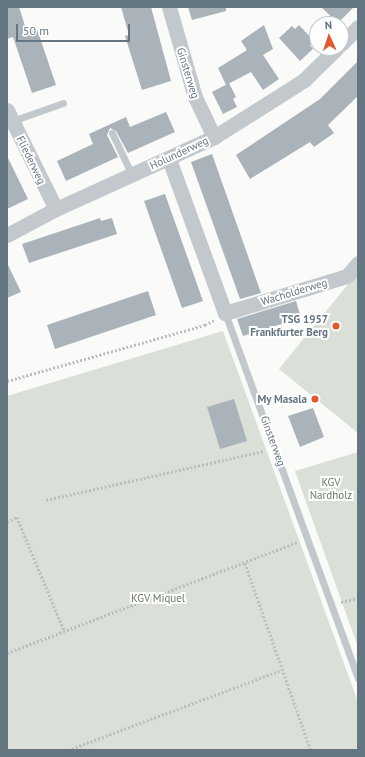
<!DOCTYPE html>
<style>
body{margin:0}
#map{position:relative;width:365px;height:757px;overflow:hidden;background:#fafaf8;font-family:"PT Sans",sans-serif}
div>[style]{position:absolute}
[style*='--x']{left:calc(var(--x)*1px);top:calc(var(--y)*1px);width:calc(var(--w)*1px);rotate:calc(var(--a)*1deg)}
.green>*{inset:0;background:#dadfd7}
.building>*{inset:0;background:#aab3b9}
.path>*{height:2.5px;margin-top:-1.25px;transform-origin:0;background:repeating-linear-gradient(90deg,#bbbfc2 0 2px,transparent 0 4px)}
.service>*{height:7px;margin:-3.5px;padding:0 3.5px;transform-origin:3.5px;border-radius:3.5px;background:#c3c8cc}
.minor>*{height:15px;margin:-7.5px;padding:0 7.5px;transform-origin:7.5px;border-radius:7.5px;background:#c3c8cc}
.dots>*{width:11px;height:11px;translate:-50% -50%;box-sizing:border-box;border:2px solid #fff;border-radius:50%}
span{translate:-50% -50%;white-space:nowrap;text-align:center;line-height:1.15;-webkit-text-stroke:4px #fff;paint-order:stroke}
.street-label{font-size:11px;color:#657683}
.poi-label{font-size:11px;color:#657683;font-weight:700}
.right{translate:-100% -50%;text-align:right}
.park-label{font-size:11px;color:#687a64}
.frame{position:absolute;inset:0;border:8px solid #657683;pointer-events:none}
.north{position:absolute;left:309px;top:16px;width:40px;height:40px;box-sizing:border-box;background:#fff;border:1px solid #c1c8cd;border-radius:50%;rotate:357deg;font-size:11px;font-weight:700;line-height:16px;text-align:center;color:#657683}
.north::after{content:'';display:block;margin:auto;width:14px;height:18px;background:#e4572e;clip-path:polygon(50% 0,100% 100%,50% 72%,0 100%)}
.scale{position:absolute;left:16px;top:24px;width:114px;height:18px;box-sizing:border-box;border:2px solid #657683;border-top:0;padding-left:5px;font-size:12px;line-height:14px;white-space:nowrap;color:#657683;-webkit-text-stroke:3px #fff;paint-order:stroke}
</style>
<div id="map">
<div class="green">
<div style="clip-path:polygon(358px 272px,358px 433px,279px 369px)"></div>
<div style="clip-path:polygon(223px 331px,358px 702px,358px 750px,7px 750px,7px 396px)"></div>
<div style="clip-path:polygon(358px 452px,358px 647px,295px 471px)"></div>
</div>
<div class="building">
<div style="clip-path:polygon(7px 7px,19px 7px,27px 32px,37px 29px,56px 85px,32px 93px,13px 37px,7px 39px)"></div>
<div style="clip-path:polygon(121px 7px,151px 7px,171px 81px,142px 90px,125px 36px,129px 35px)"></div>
<div style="clip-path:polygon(188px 7px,226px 7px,226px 11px,192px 20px)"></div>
<div style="clip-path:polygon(321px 7px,354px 7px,338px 23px)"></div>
<div style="clip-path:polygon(264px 25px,273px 49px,263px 55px,279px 79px,263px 90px,251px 72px,226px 85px,218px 68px,247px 50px,241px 41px)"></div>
<div style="clip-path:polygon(299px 25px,314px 41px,310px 45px,313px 49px,300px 61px,279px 38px,292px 26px,295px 29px)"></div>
<div style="clip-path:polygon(358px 61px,358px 96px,328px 125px,334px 133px,314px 147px,310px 142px,250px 179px,236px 155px,320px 99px)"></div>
<div style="clip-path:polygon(229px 83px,236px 97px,233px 99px,237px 107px,223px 114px,212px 92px)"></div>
<div style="clip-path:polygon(166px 112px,175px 132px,128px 153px,116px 131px,110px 128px,107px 135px,118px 157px,66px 181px,57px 161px,93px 144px,89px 134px,126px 117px,130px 127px)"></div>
<div style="clip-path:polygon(212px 154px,261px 293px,240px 299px,191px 162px)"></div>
<div style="clip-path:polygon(7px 156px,28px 199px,7px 209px)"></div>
<div style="clip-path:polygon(165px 194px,203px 301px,182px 308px,144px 201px)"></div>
<div style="clip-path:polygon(100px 218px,101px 221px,112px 218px,117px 234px,29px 263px,22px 244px)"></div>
<div style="clip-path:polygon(7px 263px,21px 292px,7px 298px)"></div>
<div style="clip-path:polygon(148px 291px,156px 315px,55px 349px,47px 325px)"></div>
<div style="clip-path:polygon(296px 301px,301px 318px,243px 336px,237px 319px)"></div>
<div style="clip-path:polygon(234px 399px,247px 441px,220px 449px,207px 407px)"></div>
<div style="clip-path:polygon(313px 408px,324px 437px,300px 447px,288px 416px)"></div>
</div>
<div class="path">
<div style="--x:7;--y:381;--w:206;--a:-15.8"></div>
<div style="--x:205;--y:325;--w:10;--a:-29"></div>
<div style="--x:46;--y:500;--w:223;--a:-12.7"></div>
<div style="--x:7;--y:522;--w:11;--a:-27"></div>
<div style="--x:17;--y:517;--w:122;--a:67.4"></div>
<div style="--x:245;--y:563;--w:198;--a:70.6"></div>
<div style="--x:341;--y:602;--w:17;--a:-13"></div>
<div style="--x:7;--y:653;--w:311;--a:-20.9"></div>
<div style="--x:68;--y:750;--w:228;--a:-20.5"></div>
</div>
<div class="service">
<div style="--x:12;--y:121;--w:54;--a:-19.4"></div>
<div style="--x:112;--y:133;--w:47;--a:64.5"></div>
<div style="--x:225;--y:313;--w:389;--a:70"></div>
</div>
<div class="minor">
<div style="--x:169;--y:7;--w:94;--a:73.9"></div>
<div style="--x:195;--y:97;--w:44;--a:64.6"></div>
<div style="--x:341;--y:44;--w:24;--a:-45"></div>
<div style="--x:7;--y:110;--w:110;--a:63.7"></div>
<div style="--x:169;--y:159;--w:164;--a:70"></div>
<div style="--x:225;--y:313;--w:127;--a:-16.9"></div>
<div style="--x:347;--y:276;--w:17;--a:-50"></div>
<div style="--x:7;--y:235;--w:55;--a:-28"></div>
<div style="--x:56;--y:209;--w:174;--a:-24.5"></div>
<div style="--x:214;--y:137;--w:107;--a:-32.3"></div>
<div style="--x:304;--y:80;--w:46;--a:-44.1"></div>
</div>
<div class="dots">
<div style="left:336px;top:326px;background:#e4572e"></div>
<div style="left:315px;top:399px;background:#e4572e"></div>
</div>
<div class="street-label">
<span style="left:188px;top:73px;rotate:73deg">Ginsterweg</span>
<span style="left:179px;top:153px;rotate:-25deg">Holunderweg</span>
<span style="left:31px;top:160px;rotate:64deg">Fliederweg</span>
<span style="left:294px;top:292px;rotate:-17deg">Wacholderweg</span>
<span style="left:273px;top:441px;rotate:70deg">Ginsterweg</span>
</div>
<div class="poi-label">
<span class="right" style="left:328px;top:326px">TSG 1957<br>Frankfurter Berg</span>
<span class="right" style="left:307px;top:399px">My Masala</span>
</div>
<div class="park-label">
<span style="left:331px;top:489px">KGV<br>Nardholz</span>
<span style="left:158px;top:598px">KGV Miquel</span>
</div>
<div class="frame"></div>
<div class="north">N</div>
<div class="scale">50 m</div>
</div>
